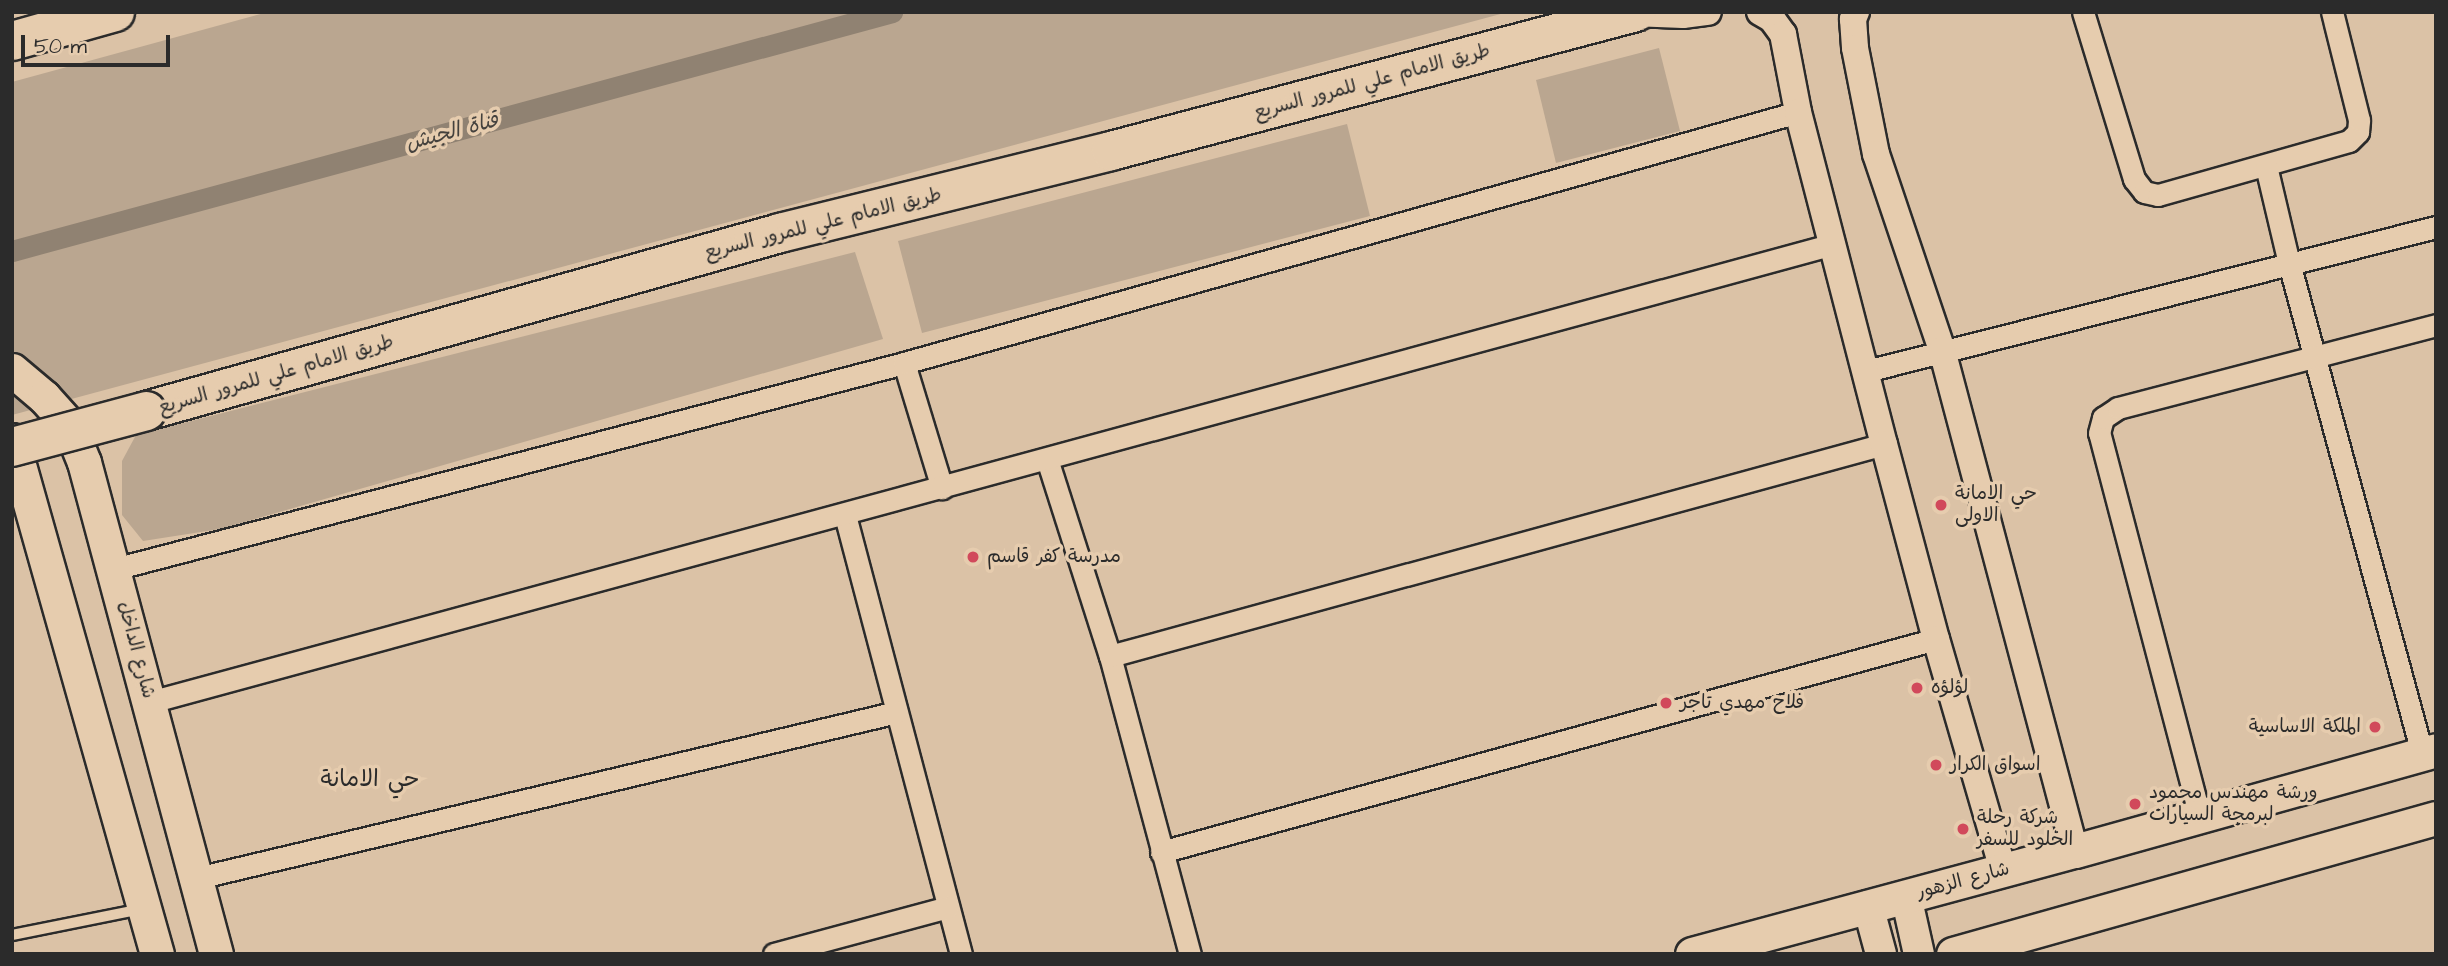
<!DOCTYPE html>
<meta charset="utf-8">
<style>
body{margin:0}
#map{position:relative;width:2448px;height:966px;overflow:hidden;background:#dbc2a6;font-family:"Architects Daughter","Playpen Sans Arabic",sans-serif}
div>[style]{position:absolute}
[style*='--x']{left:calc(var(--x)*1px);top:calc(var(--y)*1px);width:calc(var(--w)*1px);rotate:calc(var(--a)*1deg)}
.green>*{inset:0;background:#baa690}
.canal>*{height:21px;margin:-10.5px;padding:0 10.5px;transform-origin:10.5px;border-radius:10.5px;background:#908272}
.roads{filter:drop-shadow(2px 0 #2b2b2b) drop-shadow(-2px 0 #2b2b2b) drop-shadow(0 2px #2b2b2b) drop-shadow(0 -2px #2b2b2b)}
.service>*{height:10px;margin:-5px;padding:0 5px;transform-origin:5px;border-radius:5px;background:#e6ccae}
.minor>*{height:21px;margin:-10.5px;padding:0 10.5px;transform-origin:10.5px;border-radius:10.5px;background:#e6ccae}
.tertiary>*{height:26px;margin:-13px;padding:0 13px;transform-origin:13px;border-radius:13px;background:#e6ccae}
.secondary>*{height:30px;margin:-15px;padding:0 15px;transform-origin:15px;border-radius:15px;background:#e6ccae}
.primary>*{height:33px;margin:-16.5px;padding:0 16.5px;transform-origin:16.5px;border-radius:16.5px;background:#e6ccae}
.motorway>*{height:38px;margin:-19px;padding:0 19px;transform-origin:19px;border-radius:19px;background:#e6ccae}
.bridges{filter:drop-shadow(2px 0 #2b2b2b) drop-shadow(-2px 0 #2b2b2b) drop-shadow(0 2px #2b2b2b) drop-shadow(0 -2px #2b2b2b)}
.motorway-bridge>*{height:38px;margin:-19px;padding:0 19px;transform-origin:19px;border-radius:19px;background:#e6ccae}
.dots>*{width:19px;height:19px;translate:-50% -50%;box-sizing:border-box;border:4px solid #e6ccae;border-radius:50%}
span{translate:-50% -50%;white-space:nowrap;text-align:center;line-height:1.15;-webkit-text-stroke:7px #e6ccae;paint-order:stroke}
.street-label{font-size:19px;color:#2b2b2b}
.poi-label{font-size:19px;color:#2b2b2b}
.left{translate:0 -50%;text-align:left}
.right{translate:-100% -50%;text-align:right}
.water-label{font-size:21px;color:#44413d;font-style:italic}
.quarter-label{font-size:23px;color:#2b2b2b}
.frame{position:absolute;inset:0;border:14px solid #2b2b2b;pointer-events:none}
.scale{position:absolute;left:21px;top:35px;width:149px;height:32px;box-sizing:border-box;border:4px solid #2b2b2b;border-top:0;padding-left:9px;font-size:21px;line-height:24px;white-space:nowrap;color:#2b2b2b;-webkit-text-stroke:5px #e6ccae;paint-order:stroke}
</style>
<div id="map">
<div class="green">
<div style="clip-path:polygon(268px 12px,1508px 12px,12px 415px,12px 82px)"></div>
<div style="clip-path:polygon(1659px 48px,1680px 131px,1556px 163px,1536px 80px)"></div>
<div style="clip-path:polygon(1347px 124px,1370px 216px,922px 333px,898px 241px)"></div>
<div style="clip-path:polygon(855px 252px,883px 339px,220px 529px,143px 541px,122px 515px,122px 461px,136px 435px)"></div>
</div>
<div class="canal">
<div style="--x:12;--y:251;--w:912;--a:-15.19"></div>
</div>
<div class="roads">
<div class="service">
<div style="--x:12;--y:935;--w:133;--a:-11.3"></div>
</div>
<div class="minor">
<div style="--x:2083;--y:12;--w:175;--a:73"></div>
<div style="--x:2134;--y:179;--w:16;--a:52"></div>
<div style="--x:2144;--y:192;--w:14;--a:12"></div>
<div style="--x:2158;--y:195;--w:198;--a:-15.8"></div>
<div style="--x:2349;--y:141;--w:13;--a:-45"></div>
<div style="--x:2358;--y:132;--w:12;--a:-85"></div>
<div style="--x:2359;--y:120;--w:111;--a:-104"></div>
<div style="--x:2266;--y:166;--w:100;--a:76.7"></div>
<div style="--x:2289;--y:263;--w:508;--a:74.81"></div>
<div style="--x:904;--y:363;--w:131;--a:73.1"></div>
<div style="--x:1866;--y:371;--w:588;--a:-14.18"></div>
<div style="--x:1047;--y:459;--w:207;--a:72.3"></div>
<div style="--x:1110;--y:656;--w:309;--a:75"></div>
<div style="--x:845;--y:515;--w:454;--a:75.2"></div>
<div style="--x:114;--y:569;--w:816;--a:-14.61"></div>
<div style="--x:904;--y:363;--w:929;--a:-15.68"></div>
<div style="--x:1110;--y:656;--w:803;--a:-15.32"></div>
<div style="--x:150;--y:702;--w:1744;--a:-15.22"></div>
<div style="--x:2200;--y:817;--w:397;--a:-104.7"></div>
<div style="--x:2099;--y:433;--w:16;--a:-75"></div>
<div style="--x:2103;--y:418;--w:18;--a:-34"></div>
<div style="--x:2118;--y:408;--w:329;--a:-14.6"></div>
<div style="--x:1161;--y:852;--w:804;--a:-15.37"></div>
<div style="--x:197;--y:878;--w:719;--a:-13.34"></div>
<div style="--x:774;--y:954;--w:180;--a:-15.1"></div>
</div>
<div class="tertiary">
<div style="--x:1760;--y:12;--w:14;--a:30"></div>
<div style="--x:1772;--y:19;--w:19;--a:54"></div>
<div style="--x:1783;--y:34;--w:79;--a:79.1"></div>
<div style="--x:1798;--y:112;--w:343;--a:75.5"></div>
<div style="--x:1884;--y:444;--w:202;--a:75.1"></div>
<div style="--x:1936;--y:639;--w:241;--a:73.8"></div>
<div style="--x:1856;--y:12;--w:8;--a:113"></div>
<div style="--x:1853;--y:19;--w:29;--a:86"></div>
<div style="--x:1855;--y:48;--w:108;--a:78.8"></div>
<div style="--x:1876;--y:154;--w:207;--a:71.4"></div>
<div style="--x:1942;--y:350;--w:518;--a:75.13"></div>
<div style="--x:1632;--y:13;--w:51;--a:2.2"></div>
<div style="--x:1683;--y:15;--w:25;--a:-7"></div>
</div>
<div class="secondary">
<div style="--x:1906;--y:896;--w:59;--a:77.4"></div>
<div style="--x:1868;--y:906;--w:50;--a:74.8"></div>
</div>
<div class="primary">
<div style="--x:12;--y:370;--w:42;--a:40.2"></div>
<div style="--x:44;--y:397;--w:38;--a:48"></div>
<div style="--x:69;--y:425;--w:40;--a:68"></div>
<div style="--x:84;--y:462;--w:509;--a:74.98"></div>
<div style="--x:12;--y:440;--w:534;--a:74.25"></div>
<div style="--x:1692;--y:954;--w:397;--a:-15.1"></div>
<div style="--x:2075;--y:851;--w:375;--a:-15.6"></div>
<div style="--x:1953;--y:954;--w:502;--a:-15.73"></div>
</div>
<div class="motorway">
<div style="--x:12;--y:41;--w:107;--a:-15.7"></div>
<div style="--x:146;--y:411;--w:659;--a:-15.68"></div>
<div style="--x:780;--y:233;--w:341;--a:-13.9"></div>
<div style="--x:1111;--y:151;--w:543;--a:-14.83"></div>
</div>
</div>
<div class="bridges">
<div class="motorway-bridge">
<div style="--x:12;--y:447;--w:139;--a:-15"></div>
</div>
</div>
<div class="dots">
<div style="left:1941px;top:505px;background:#d1495b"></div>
<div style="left:973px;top:557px;background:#d1495b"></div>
<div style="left:1917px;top:688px;background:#d1495b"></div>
<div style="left:1666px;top:703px;background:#d1495b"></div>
<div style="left:2375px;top:727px;background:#d1495b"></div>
<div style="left:1936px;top:765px;background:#d1495b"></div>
<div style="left:2135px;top:804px;background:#d1495b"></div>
<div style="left:1963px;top:829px;background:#d1495b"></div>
</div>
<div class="street-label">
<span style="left:1372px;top:82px;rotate:-15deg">طريق الامام علي للمرور السريع</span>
<span style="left:823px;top:224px;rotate:-14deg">طريق الامام علي للمرور السريع</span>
<span style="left:276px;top:375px;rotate:-16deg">طريق الامام علي للمرور السريع</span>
<span style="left:136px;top:650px;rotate:75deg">شارع الداخل</span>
<span style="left:1963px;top:881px;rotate:-15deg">شارع الزهور</span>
</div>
<div class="poi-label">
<span class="left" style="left:1955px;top:505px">حي الامانة<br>الاولى</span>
<span class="left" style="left:987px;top:557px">مدرسة كفر قاسم</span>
<span class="left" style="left:1931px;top:688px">لؤلؤه</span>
<span class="left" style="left:1680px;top:703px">فلاح مهدي تاجر</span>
<span class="right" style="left:2361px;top:727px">الملكة الاساسية</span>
<span class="left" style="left:1950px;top:765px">اسواق الكرار</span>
<span class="left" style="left:2149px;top:804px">ورشة مهندس محمود<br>لبرمجة السيارات</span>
<span class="left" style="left:1977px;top:829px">شركة رحلة<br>الخلود للسفر</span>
</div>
<div class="water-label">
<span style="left:452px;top:132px;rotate:-15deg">قناة الجيش</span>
</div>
<div class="quarter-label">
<span style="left:370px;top:779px">حي الامانة</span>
</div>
<div class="frame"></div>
<div class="scale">50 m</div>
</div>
